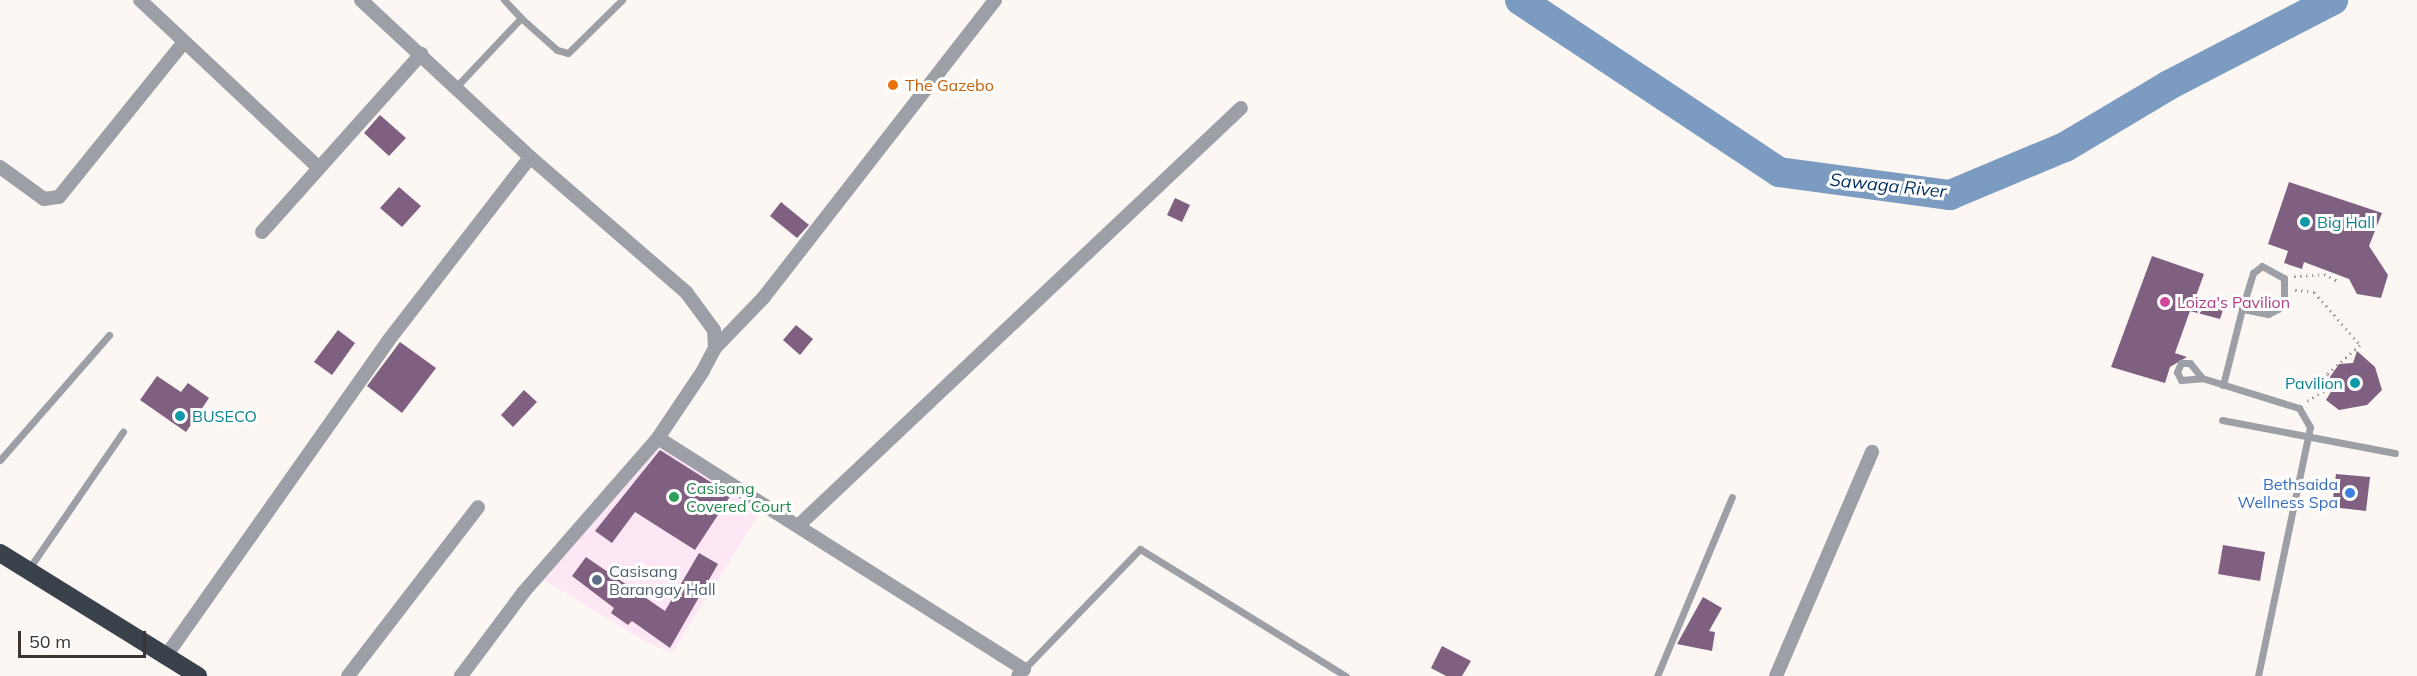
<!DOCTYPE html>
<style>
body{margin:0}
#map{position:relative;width:2417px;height:676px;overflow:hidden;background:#fdf7f3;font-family:Mulish,sans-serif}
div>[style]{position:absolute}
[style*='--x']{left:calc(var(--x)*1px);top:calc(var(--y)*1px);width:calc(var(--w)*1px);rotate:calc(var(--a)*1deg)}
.commercial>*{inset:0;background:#fde7f5}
.river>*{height:30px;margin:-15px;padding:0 15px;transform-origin:15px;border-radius:15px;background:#7c9bc0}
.building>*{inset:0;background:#806081}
.path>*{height:3px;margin-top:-1.5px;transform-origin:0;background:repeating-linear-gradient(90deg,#a29c99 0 1.5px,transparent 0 6px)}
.lane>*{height:7px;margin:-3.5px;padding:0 3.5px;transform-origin:3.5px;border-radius:3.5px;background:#9ca0a6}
.street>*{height:14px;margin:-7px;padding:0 7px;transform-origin:7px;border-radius:7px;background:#9ca0a6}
.highway>*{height:18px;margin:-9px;padding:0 9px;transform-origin:9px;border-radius:9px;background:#39414b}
.dots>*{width:16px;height:16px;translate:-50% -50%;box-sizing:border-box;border:3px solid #fff;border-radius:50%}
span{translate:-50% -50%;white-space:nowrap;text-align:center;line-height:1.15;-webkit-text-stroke:6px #fff;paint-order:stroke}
.food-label{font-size:16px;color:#c56008}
.left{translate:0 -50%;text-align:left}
.culture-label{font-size:16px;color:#0d838f}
.right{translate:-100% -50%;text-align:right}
.hotel-label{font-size:16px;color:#b23c85}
.shop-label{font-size:16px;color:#366cbe}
.leisure-label{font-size:16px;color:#27864d}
.service-label{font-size:16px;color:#4e5e75}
.water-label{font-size:18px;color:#002e5c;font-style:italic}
.scale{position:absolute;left:18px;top:631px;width:128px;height:27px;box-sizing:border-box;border:3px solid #3b3532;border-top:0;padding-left:8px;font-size:18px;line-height:21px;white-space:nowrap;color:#3b3532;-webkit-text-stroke:4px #fff;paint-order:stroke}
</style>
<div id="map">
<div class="commercial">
<div style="clip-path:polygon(658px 439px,762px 509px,672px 653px,646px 642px,544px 580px)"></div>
</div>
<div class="river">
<div style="--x:1520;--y:0;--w:311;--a:33.6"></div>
<div style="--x:1779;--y:172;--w:173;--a:7.7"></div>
<div style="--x:1950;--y:195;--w:125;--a:-22.7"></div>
<div style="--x:2065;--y:147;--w:121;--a:-30.8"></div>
<div style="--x:2169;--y:85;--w:185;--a:-27.4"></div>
</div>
<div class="building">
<div style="clip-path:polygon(380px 115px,406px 138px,389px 156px,364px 133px)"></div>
<div style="clip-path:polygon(2289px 182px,2382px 213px,2369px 246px,2388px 275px,2381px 298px,2357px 294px,2349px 279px,2304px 262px,2302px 269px,2284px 263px,2288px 251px,2268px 244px)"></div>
<div style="clip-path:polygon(399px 187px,421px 206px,402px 227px,380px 208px)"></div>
<div style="clip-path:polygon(1175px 198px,1190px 205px,1182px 222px,1167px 215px)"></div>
<div style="clip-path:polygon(781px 202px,809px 225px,797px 238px,770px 216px)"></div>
<div style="clip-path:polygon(2152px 256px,2204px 274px,2196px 296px,2225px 304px,2220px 319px,2190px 311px,2175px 353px,2187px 357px,2170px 367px,2165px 383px,2111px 367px)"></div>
<div style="clip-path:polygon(796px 325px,813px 339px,800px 355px,783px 340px)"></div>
<div style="clip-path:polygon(338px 330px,355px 343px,332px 375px,314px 362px)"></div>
<div style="clip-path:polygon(400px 342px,436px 368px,402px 413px,367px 386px)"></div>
<div style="clip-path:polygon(2357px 351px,2375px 367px,2382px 390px,2367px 405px,2339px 410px,2326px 400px,2332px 390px,2330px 377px,2339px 364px,2353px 363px)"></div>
<div style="clip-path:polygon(157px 376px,181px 392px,188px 383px,209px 398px,186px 432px,140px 400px)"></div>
<div style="clip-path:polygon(524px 390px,537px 402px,513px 427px,501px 415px)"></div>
<div style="clip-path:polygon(660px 450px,731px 495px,695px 550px,635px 512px,612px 543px,595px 531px)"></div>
<div style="clip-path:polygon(2336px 474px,2370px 477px,2366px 511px,2332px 507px)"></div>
<div style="clip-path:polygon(2223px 545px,2265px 552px,2260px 581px,2218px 574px)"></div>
<div style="clip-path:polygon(699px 553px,718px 564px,670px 648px,632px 621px,628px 625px,611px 613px,614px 608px,572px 576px,586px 557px,665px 611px)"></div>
<div style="clip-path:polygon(1703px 597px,1722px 608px,1709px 631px,1715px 632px,1712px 651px,1677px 644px)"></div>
<div style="clip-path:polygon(1442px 646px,1471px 661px,1462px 676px,1446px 676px,1431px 668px)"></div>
</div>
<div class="path">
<div style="--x:2294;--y:276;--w:30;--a:-4"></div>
<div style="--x:2324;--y:274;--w:16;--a:27"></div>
<div style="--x:2295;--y:290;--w:19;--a:6"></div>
<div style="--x:2314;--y:292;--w:70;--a:49"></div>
<div style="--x:2360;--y:345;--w:44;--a:138.7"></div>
<div style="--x:2327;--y:374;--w:17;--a:100"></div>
<div style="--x:2324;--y:391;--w:20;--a:150"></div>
</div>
<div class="lane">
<div style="--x:521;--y:18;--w:48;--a:41.6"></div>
<div style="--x:557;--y:50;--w:11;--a:15"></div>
<div style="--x:568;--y:53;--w:76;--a:-44.5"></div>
<div style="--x:456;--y:87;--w:95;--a:-46.7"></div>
<div style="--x:521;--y:18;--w:25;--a:-133"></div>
<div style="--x:2202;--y:378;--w:19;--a:-129"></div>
<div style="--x:2190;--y:363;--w:9;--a:180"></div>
<div style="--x:2181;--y:363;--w:10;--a:114"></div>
<div style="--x:2177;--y:372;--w:9;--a:63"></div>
<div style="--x:2181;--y:380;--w:21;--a:-5"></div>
<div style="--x:2202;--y:378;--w:102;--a:17.2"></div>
<div style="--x:2299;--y:408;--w:22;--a:60"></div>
<div style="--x:2310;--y:427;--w:254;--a:101.8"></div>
<div style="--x:2223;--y:385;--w:78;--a:-76"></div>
<div style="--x:2242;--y:309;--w:38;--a:-73"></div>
<div style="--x:2253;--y:273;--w:11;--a:-38"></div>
<div style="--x:2262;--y:266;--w:25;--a:29"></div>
<div style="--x:2284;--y:278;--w:25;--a:90"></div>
<div style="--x:2284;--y:303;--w:8;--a:135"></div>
<div style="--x:2278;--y:309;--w:11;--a:153"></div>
<div style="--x:2268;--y:314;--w:26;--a:-169"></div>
<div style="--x:2222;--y:420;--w:176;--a:10.8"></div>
<div style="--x:0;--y:460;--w:166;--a:-48.9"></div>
<div style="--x:28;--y:570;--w:168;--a:-55.5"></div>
<div style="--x:1024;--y:669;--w:167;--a:-46"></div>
<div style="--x:1140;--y:549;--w:242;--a:31.7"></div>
<div style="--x:1657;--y:676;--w:194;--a:-67.3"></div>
</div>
<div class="street">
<div style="--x:140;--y:0;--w:245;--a:43.2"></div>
<div style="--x:361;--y:0;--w:231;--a:42.9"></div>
<div style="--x:530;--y:157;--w:206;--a:40.9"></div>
<div style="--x:686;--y:292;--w:47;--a:53.6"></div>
<div style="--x:714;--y:330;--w:18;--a:87"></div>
<div style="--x:715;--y:348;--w:26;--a:118"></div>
<div style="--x:703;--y:371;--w:81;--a:123.9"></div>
<div style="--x:658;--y:438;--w:206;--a:131.1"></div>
<div style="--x:523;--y:593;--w:104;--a:126.8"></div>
<div style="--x:0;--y:167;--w:54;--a:36"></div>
<div style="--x:44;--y:199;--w:15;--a:-8"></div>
<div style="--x:59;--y:197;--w:199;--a:-51.1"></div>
<div style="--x:262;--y:232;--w:239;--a:-48.2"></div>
<div style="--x:715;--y:348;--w:71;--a:-46.1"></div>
<div style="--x:764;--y:297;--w:376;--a:-52.1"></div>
<div style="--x:658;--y:438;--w:433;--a:32.3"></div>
<div style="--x:1024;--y:669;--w:9;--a:131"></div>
<div style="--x:798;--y:526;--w:609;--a:-43.34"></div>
<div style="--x:166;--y:656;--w:385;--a:-54.8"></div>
<div style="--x:388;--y:341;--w:232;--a:-52.3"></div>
<div style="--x:348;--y:676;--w:213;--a:-52.4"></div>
<div style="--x:1776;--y:676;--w:244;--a:-66.8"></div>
</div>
<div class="highway">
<div style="--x:0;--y:553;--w:233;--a:31.8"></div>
</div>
<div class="dots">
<div style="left:893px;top:85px;background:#e8710a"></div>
<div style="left:2305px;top:222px;background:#0f9aa8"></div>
<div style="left:2165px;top:302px;background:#d1479c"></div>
<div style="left:2355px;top:383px;background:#0f9aa8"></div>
<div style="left:180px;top:416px;background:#0f9aa8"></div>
<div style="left:2350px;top:493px;background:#3f7fe0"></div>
<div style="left:674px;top:497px;background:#2e9e5b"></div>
<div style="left:597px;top:580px;background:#5c6f8a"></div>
</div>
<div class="food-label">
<span class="left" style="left:905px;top:85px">The Gazebo</span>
</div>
<div class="culture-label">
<span class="left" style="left:2317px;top:222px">Big Hall</span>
<span class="right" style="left:2343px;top:383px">Pavilion</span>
<span class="left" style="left:192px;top:416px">BUSECO</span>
</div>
<div class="hotel-label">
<span class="left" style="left:2177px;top:302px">Loiza's Pavilion</span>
</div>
<div class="shop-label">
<span class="right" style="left:2338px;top:493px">Bethsaida<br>Wellness Spa</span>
</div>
<div class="leisure-label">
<span class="left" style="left:686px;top:497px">Casisang<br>Covered Court</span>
</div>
<div class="service-label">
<span class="left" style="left:609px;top:580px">Casisang<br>Barangay Hall</span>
</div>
<div class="water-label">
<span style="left:1888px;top:186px;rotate:6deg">Sawaga River</span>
</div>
<div class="scale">50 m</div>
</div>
